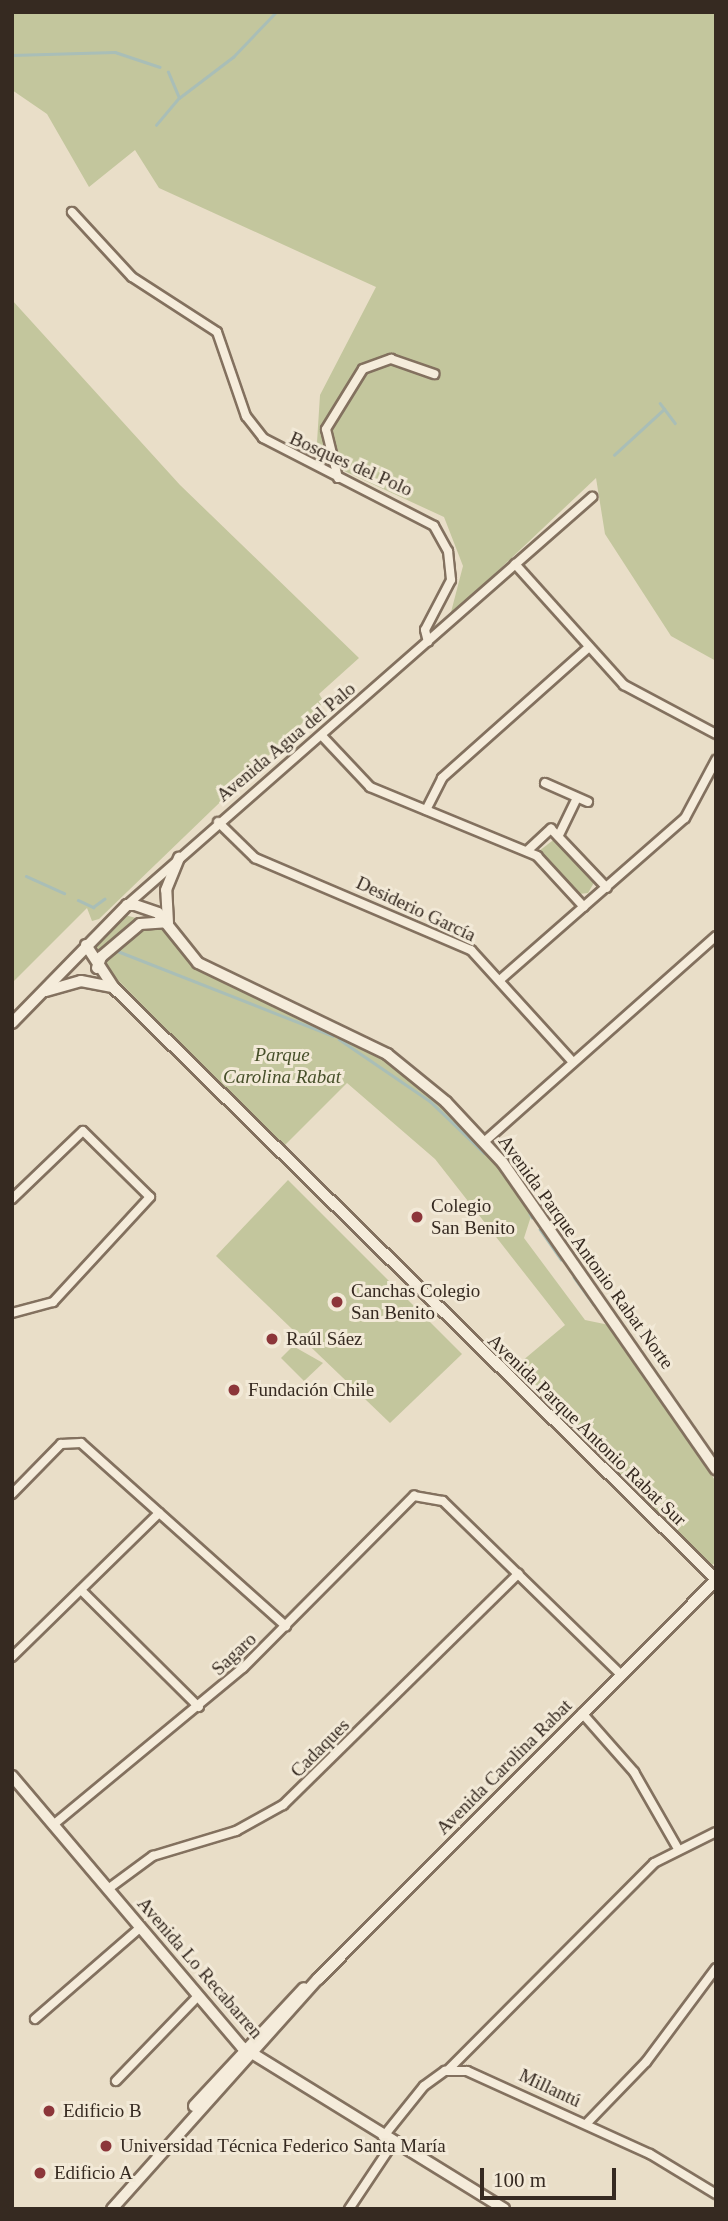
<!DOCTYPE html>
<meta charset="utf-8">
<style>
body{margin:0}
#map{position:relative;width:728px;height:2221px;overflow:hidden;background:#e9dec8;font-family:Georgia,serif}
div>[style]{position:absolute}
[style*='--x']{left:calc(var(--x)*1px);top:calc(var(--y)*1px);width:calc(var(--w)*1px);rotate:calc(var(--a)*1deg)}
.green>*{inset:0;background:#c3c69d}
.stream>*{height:2.5px;margin:-1.25px;padding:0 1.25px;transform-origin:1.25px;border-radius:1.25px;background:#a9beb7}
.roads{filter:drop-shadow(2px 0 #83715f) drop-shadow(-2px 0 #83715f) drop-shadow(0 2px #83715f) drop-shadow(0 -2px #83715f)}
.minor>*{height:8px;margin:-4px;padding:0 4px;transform-origin:4px;border-radius:4px;background:#f5ecdb}
.tertiary>*{height:10px;margin:-5px;padding:0 5px;transform-origin:5px;border-radius:5px;background:#f5ecdb}
.dots>*{width:19px;height:19px;translate:-50% -50%;box-sizing:border-box;border:4px solid #f2e9d7;border-radius:50%}
span{translate:-50% -50%;white-space:nowrap;text-align:center;line-height:1.15;-webkit-text-stroke:6px #f2e9d7;paint-order:stroke}
.street-label{font-size:19px;color:#362a21}
.park-label{font-size:19px;color:#47502a;font-style:italic}
.poi-label{font-size:19px;color:#362a21}
.left{translate:0 -50%;text-align:left}
.frame{position:absolute;inset:0;border:14px solid #362a21;pointer-events:none}
.scale{position:absolute;left:480px;top:2168px;width:136px;height:32px;box-sizing:border-box;border:4px solid #362a21;border-top:0;padding-left:9px;font-size:21px;line-height:24px;white-space:nowrap;color:#362a21;-webkit-text-stroke:5px #f2e9d7;paint-order:stroke}
</style>
<div id="map">
<div class="green">
<div style="clip-path:polygon(12px 12px,716px 12px,716px 661px,671px 636px,605px 534px,596px 478px,450px 616px,463px 566px,444px 517px,316px 458px,320px 395px,376px 287px,159px 188px,135px 150px,89px 187px,47px 114px,12px 90px)"></div>
<div style="clip-path:polygon(12px 300px,180px 485px,359px 658px,319px 694px,324px 702px,99px 919px,92px 921px,87px 908px,12px 983px)"></div>
<div style="clip-path:polygon(556px 838px,595px 881px,588px 893px,579px 894px,539px 851px)"></div>
<div style="clip-path:polygon(125px 915px,161px 925px,191px 964px,359px 1042px,441px 1104px,492px 1158px,533px 1210px,524px 1238px,585px 1320px,614px 1326px,716px 1482px,716px 1562px,712px 1565px,509px 1372px,565px 1325px,435px 1159px,347px 1083px,283px 1147px,99px 961px,94px 948px)"></div>
<div style="clip-path:polygon(288px 1180px,462px 1354px,390px 1423px,216px 1256px)"></div>
<div style="clip-path:polygon(293px 1346px,323px 1363px,304px 1381px,281px 1358px)"></div>
</div>
<div class="stream">
<div style="--x:12;--y:55;--w:103;--a:-1.7"></div>
<div style="--x:115;--y:52;--w:47;--a:18.4"></div>
<div style="--x:179;--y:98;--w:68;--a:-37.2"></div>
<div style="--x:233;--y:57;--w:62;--a:-46.3"></div>
<div style="--x:156;--y:125;--w:35;--a:-50"></div>
<div style="--x:179;--y:98;--w:28;--a:-113"></div>
<div style="--x:660;--y:403;--w:25;--a:53"></div>
<div style="--x:614;--y:455;--w:68;--a:-42.6"></div>
<div style="--x:26;--y:876;--w:42;--a:24.1"></div>
<div style="--x:78;--y:900;--w:17;--a:25"></div>
<div style="--x:93;--y:907;--w:14;--a:-36"></div>
<div style="--x:115;--y:950;--w:234;--a:21.5"></div>
<div style="--x:339;--y:1039;--w:110;--a:34.3"></div>
<div style="--x:430;--y:1101;--w:75;--a:43.9"></div>
<div style="--x:530;--y:1214;--w:4;--a:56"></div>
<div style="--x:540;--y:1229;--w:37;--a:55"></div>
<div style="--x:574;--y:1277;--w:34;--a:54"></div>
</div>
<div class="roads">
<div class="minor">
<div style="--x:72;--y:212;--w:88;--a:47.3"></div>
<div style="--x:132;--y:277;--w:101;--a:32.9"></div>
<div style="--x:217;--y:332;--w:89;--a:71"></div>
<div style="--x:246;--y:416;--w:28;--a:52"></div>
<div style="--x:263;--y:438;--w:192;--a:27.2"></div>
<div style="--x:434;--y:526;--w:29;--a:61"></div>
<div style="--x:448;--y:551;--w:29;--a:84"></div>
<div style="--x:451;--y:580;--w:56;--a:117.5"></div>
<div style="--x:425;--y:630;--w:12;--a:76"></div>
<div style="--x:338;--y:478;--w:50;--a:-103.8"></div>
<div style="--x:326;--y:429;--w:70;--a:-58.3"></div>
<div style="--x:363;--y:369;--w:30;--a:-20"></div>
<div style="--x:391;--y:359;--w:46;--a:19.2"></div>
<div style="--x:515;--y:564;--w:163;--a:48"></div>
<div style="--x:624;--y:685;--w:104;--a:28"></div>
<div style="--x:322;--y:736;--w:70;--a:46.7"></div>
<div style="--x:370;--y:787;--w:181;--a:22.4"></div>
<div style="--x:537;--y:856;--w:69;--a:47.3"></div>
<div style="--x:545;--y:783;--w:47;--a:23.8"></div>
<div style="--x:426;--y:810;--w:36;--a:-63"></div>
<div style="--x:442;--y:778;--w:197;--a:-41.7"></div>
<div style="--x:218;--y:822;--w:52;--a:44.2"></div>
<div style="--x:255;--y:858;--w:235;--a:23.1"></div>
<div style="--x:471;--y:950;--w:151;--a:47.7"></div>
<div style="--x:559;--y:835;--w:41;--a:-64.1"></div>
<div style="--x:527;--y:851;--w:33;--a:-43"></div>
<div style="--x:551;--y:829;--w:81;--a:46.5"></div>
<div style="--x:127;--y:905;--w:619;--a:-41.26"></div>
<div style="--x:501;--y:979;--w:244;--a:-41.2"></div>
<div style="--x:685;--y:818;--w:66;--a:-61.9"></div>
<div style="--x:484;--y:1142;--w:310;--a:-41.6"></div>
<div style="--x:12;--y:1199;--w:98;--a:-43.8"></div>
<div style="--x:83;--y:1131;--w:94;--a:44.6"></div>
<div style="--x:150;--y:1197;--w:143;--a:132.7"></div>
<div style="--x:53;--y:1302;--w:42;--a:165"></div>
<div style="--x:12;--y:1494;--w:70;--a:-45.6"></div>
<div style="--x:61;--y:1444;--w:20;--a:-3"></div>
<div style="--x:81;--y:1443;--w:275;--a:41.8"></div>
<div style="--x:81;--y:1590;--w:166;--a:44.8"></div>
<div style="--x:12;--y:1657;--w:206;--a:-44.4"></div>
<div style="--x:582;--y:1713;--w:79;--a:48.6"></div>
<div style="--x:634;--y:1772;--w:86;--a:60.2"></div>
<div style="--x:53;--y:1825;--w:246;--a:-39.6"></div>
<div style="--x:243;--y:1668;--w:243;--a:-45.2"></div>
<div style="--x:414;--y:1496;--w:29;--a:10"></div>
<div style="--x:443;--y:1501;--w:249;--a:44.3"></div>
<div style="--x:108;--y:1889;--w:56;--a:-36.3"></div>
<div style="--x:153;--y:1856;--w:87;--a:-16.8"></div>
<div style="--x:236;--y:1831;--w:54;--a:-29"></div>
<div style="--x:283;--y:1805;--w:330;--a:-44.5"></div>
<div style="--x:35;--y:2019;--w:140;--a:-41"></div>
<div style="--x:448;--y:2070;--w:292;--a:-45.1"></div>
<div style="--x:654;--y:1863;--w:69;--a:-26.6"></div>
<div style="--x:116;--y:2081;--w:118;--a:-46"></div>
<div style="--x:587;--y:2123;--w:85;--a:-46"></div>
<div style="--x:646;--y:2062;--w:117;--a:-53.3"></div>
<div style="--x:383;--y:2137;--w:65;--a:-51.2"></div>
<div style="--x:424;--y:2086;--w:26;--a:-36"></div>
<div style="--x:445;--y:2071;--w:22;--a:0"></div>
<div style="--x:467;--y:2071;--w:201;--a:24.4"></div>
<div style="--x:650;--y:2154;--w:77;--a:31.2"></div>
<div style="--x:349;--y:2209;--w:79;--a:-56.3"></div>
</div>
<div class="tertiary">
<div style="--x:168;--y:923;--w:33;--a:-93"></div>
<div style="--x:166;--y:890;--w:35;--a:-68"></div>
<div style="--x:86;--y:945;--w:51;--a:56.9"></div>
<div style="--x:114;--y:988;--w:844;--a:44.47"></div>
<div style="--x:97;--y:968;--w:12;--a:-70"></div>
<div style="--x:101;--y:957;--w:51;--a:-40.2"></div>
<div style="--x:140;--y:924;--w:26;--a:-4"></div>
<div style="--x:46;--y:991;--w:36;--a:-16"></div>
<div style="--x:81;--y:981;--w:32;--a:11"></div>
<div style="--x:12;--y:1023;--w:165;--a:-45.7"></div>
<div style="--x:127;--y:905;--w:8;--a:0"></div>
<div style="--x:135;--y:905;--w:24;--a:19"></div>
<div style="--x:158;--y:913;--w:64;--a:51.3"></div>
<div style="--x:198;--y:963;--w:210;--a:25.7"></div>
<div style="--x:387;--y:1054;--w:76;--a:39.1"></div>
<div style="--x:446;--y:1102;--w:83;--a:46.9"></div>
<div style="--x:503;--y:1163;--w:373;--a:55.2"></div>
<div style="--x:12;--y:1776;--w:355;--a:49.7"></div>
<div style="--x:242;--y:2047;--w:308;--a:31.7"></div>
<div style="--x:194;--y:2106;--w:161;--a:-47"></div>
<div style="--x:112;--y:2209;--w:309;--a:-48.2"></div>
<div style="--x:318;--y:1979;--w:564;--a:-45.07"></div>
</div>
</div>
<div class="dots">
<div style="left:417px;top:1217px;background:#8c363a"></div>
<div style="left:337px;top:1302px;background:#8c363a"></div>
<div style="left:272px;top:1339px;background:#8c363a"></div>
<div style="left:234px;top:1390px;background:#8c363a"></div>
<div style="left:49px;top:2111px;background:#8c363a"></div>
<div style="left:106px;top:2146px;background:#8c363a"></div>
<div style="left:40px;top:2173px;background:#8c363a"></div>
</div>
<div class="street-label">
<span style="left:351px;top:464px;rotate:24deg">Bosques del Polo</span>
<span style="left:286px;top:742px;rotate:-40deg">Avenida Agua del Palo</span>
<span style="left:416px;top:909px;rotate:25deg">Desiderio García</span>
<span style="left:586px;top:1252px;rotate:54deg">Avenida Parque Antonio Rabat Norte</span>
<span style="left:587px;top:1430px;rotate:44deg">Avenida Parque Antonio Rabat Sur</span>
<span style="left:234px;top:1654px;rotate:-43deg">Sagaro</span>
<span style="left:320px;top:1748px;rotate:-45deg">Cadaques</span>
<span style="left:504px;top:1767px;rotate:-45deg">Avenida Carolina Rabat</span>
<span style="left:200px;top:1968px;rotate:49deg">Avenida Lo Recabarren</span>
<span style="left:550px;top:2088px;rotate:25deg">Millantú</span>
</div>
<div class="park-label">
<span style="left:282px;top:1066px">Parque<br>Carolina Rabat</span>
</div>
<div class="poi-label">
<span class="left" style="left:431px;top:1217px">Colegio<br>San Benito</span>
<span class="left" style="left:351px;top:1302px">Canchas Colegio<br>San Benito</span>
<span class="left" style="left:286px;top:1339px">Raúl Sáez</span>
<span class="left" style="left:248px;top:1390px">Fundación Chile</span>
<span class="left" style="left:63px;top:2111px">Edificio B</span>
<span class="left" style="left:120px;top:2146px">Universidad Técnica Federico Santa María</span>
<span class="left" style="left:54px;top:2173px">Edificio A</span>
</div>
<div class="frame"></div>
<div class="scale">100 m</div>
</div>
